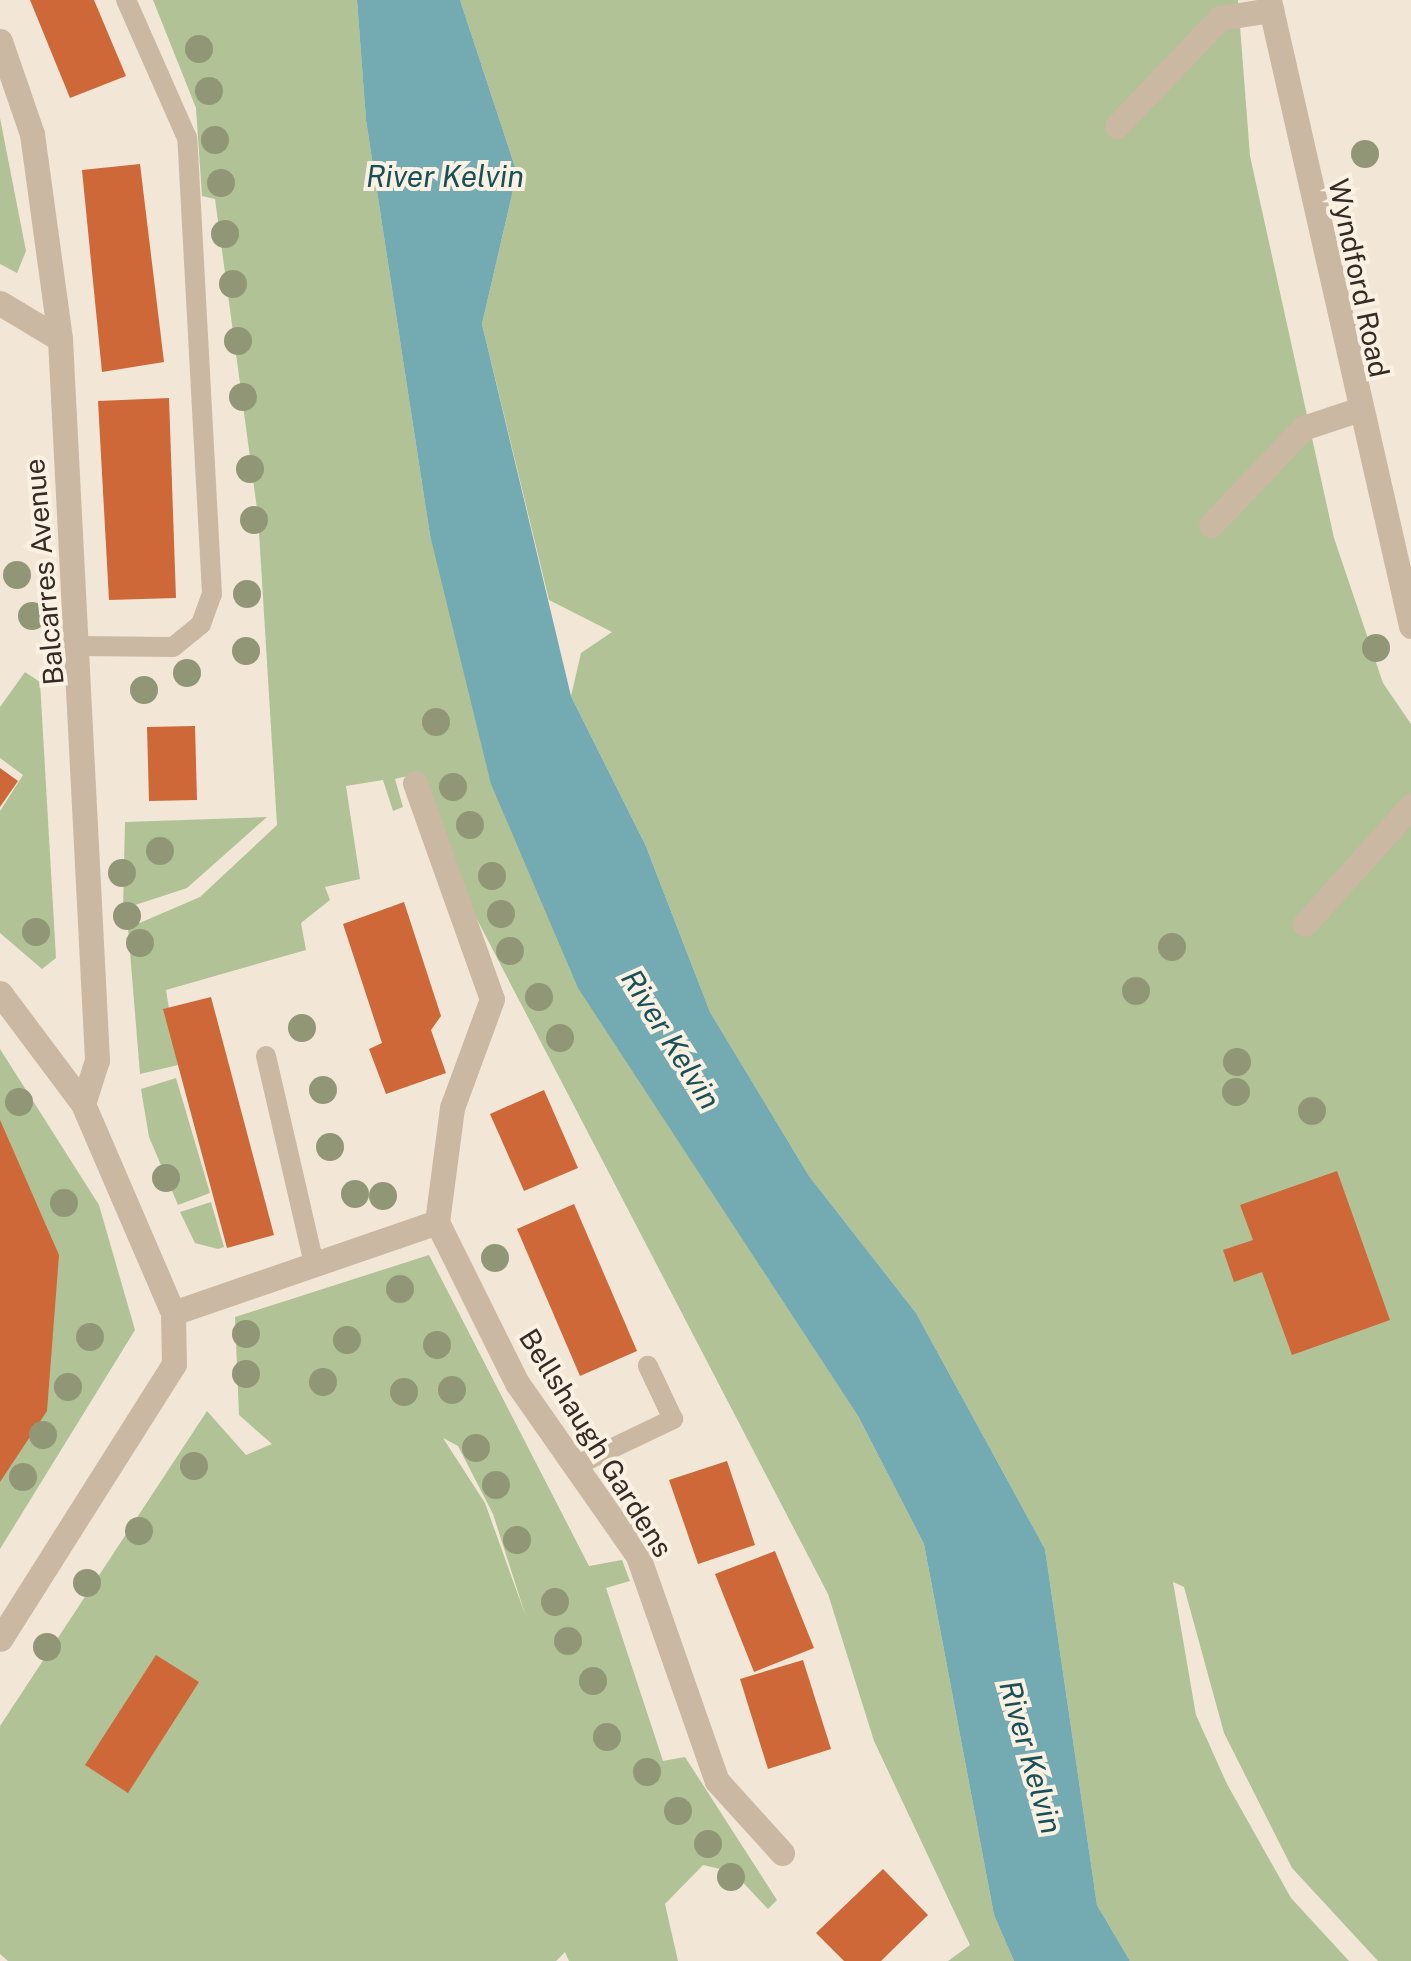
<!DOCTYPE html>
<style>
body{margin:0}
#map{position:relative;width:1411px;height:1961px;overflow:hidden;background:#f2e7d7;font-family:"Public Sans",sans-serif}
div>[style]{position:absolute}
[style*='--x']{left:calc(var(--x)*1px);top:calc(var(--y)*1px);width:calc(var(--w)*1px);rotate:calc(var(--a)*1deg)}
.green>*{inset:0;background:#b0c296}
.water>*{inset:0;background:#74aab1}
.building>*{inset:0;background:#ce6839}
.service>*{height:20px;margin:-10px;padding:0 10px;transform-origin:10px;border-radius:10px;background:#cbb8a2}
.minor>*{height:25px;margin:-12.5px;padding:0 12.5px;transform-origin:12.5px;border-radius:12.5px;background:#cbb8a2}
.trees>*{width:28px;height:28px;margin:-14px;border-radius:50%;background:#919776}
span{translate:-50% -50%;white-space:nowrap;text-align:center;line-height:1.15;-webkit-text-stroke:8px #faf1e3;paint-order:stroke}
.street-label{font-size:28px;color:#352b25}
.water-label{font-size:30px;color:#185059;font-style:italic}
</style>
<div id="map">
<div class="green">
<div style="clip-path:polygon(153px 0,357px 0,366px 120px,430px 535px,579px 988px,858px 1416px,924px 1544px,994px 1915px,1014px 1961px,948px 1961px,970px 1945px,874px 1741px,828px 1594px,468px 902px,420px 773px,395px 779px,403px 807px,393px 811px,383px 780px,346px 786px,360px 879px,325px 887px,330px 900px,301px 923px,306px 950px,166px 990px,178px 1065px,140px 1074px,128px 928px,200px 897px,277px 825px,258px 516px,215px 199px,202px 196px,196px 108px)"></div>
<div style="clip-path:polygon(460px 0,1238px 0,1250px 156px,1334px 538px,1383px 683px,1411px 724px,1411px 1961px,1378px 1961px,1292px 1868px,1224px 1733px,1184px 1587px,1173px 1582px,1196px 1715px,1227px 1784px,1291px 1898px,1349px 1961px,1130px 1961px,1097px 1905px,1045px 1549px,916px 1313px,809px 1176px,710px 1012px,645px 844px,571px 696px,581px 653px,612px 632px,549px 600px,482px 324px,517px 173px)"></div>
<div style="clip-path:polygon(0 118px,26px 251px,17px 273px,0 264px)"></div>
<div style="clip-path:polygon(25px 672px,40px 682px,56px 958px,42px 969px,0 933px,0 811px,23px 775px,0 758px,0 707px)"></div>
<div style="clip-path:polygon(267px 817px,187px 888px,123px 909px,125px 822px)"></div>
<div style="clip-path:polygon(0 1049px,99px 1205px,135px 1330px,0 1549px)"></div>
<div style="clip-path:polygon(176px 1078px,210px 1193px,178px 1205px,149px 1137px,141px 1089px)"></div>
<div style="clip-path:polygon(211px 1202px,224px 1247px,218px 1249px,195px 1243px,180px 1212px)"></div>
<div style="clip-path:polygon(evenodd,429px 1255px,589px 1566px,622px 1560px,630px 1581px,606px 1588px,663px 1761px,685px 1757px,777px 1900px,768px 1909px,733px 1872px,703px 1865px,665px 1904px,678px 1961px,569px 1961px,565px 1952px,556px 1961px,8px 1961px,0 1954px,0 1726px,207px 1411px,246px 1455px,272px 1444px,239px 1415px,235px 1317px,429px 1255px,443px 1438px,458px 1446px,493px 1514px,526px 1617px,485px 1503px,443px 1438px)"></div>
</div>
<div class="water">
<div style="clip-path:polygon(357px 0,460px 0,517px 173px,482px 324px,571px 696px,645px 844px,710px 1012px,809px 1176px,916px 1313px,1045px 1549px,1097px 1905px,1130px 1961px,1014px 1961px,994px 1915px,924px 1544px,858px 1416px,578px 988px,491px 784px,430px 535px,366px 120px)"></div>
</div>
<div class="building">
<div style="clip-path:polygon(30px 0,94px 0,126px 76px,70px 98px)"></div>
<div style="clip-path:polygon(140px 164px,164px 362px,102px 372px,82px 170px)"></div>
<div style="clip-path:polygon(169px 398px,176px 598px,109px 600px,98px 401px)"></div>
<div style="clip-path:polygon(195px 726px,197px 800px,149px 801px,147px 727px)"></div>
<div style="clip-path:polygon(0 768px,18px 781px,0 807px)"></div>
<div style="clip-path:polygon(404px 902px,441px 1016px,431px 1030px,446px 1073px,386px 1094px,369px 1049px,382px 1043px,343px 924px)"></div>
<div style="clip-path:polygon(211px 997px,274px 1235px,227px 1248px,163px 1009px)"></div>
<div style="clip-path:polygon(544px 1090px,578px 1168px,524px 1191px,490px 1114px)"></div>
<div style="clip-path:polygon(0 1120px,59px 1255px,47px 1411px,0 1482px)"></div>
<div style="clip-path:polygon(1337px 1171px,1390px 1320px,1292px 1355px,1262px 1272px,1234px 1282px,1223px 1250px,1253px 1240px,1240px 1205px)"></div>
<div style="clip-path:polygon(574px 1204px,637px 1351px,580px 1376px,517px 1229px)"></div>
<div style="clip-path:polygon(727px 1461px,755px 1545px,698px 1564px,669px 1480px)"></div>
<div style="clip-path:polygon(775px 1551px,814px 1648px,754px 1672px,715px 1574px)"></div>
<div style="clip-path:polygon(156px 1655px,199px 1682px,128px 1793px,85px 1765px)"></div>
<div style="clip-path:polygon(803px 1660px,831px 1749px,768px 1769px,740px 1679px)"></div>
<div style="clip-path:polygon(883px 1869px,928px 1915px,881px 1961px,844px 1961px,816px 1933px)"></div>
</div>
<div class="service">
<div style="--x:81;--y:646;--w:92;--a:0.6"></div>
<div style="--x:173;--y:647;--w:36;--a:-39"></div>
<div style="--x:201;--y:624;--w:32;--a:-70"></div>
<div style="--x:212;--y:594;--w:457;--a:-93.1"></div>
<div style="--x:187;--y:138;--w:151;--a:-113.8"></div>
<div style="--x:266;--y:1056;--w:213;--a:77"></div>
<div style="--x:575;--y:1466;--w:109;--a:-25.6"></div>
<div style="--x:673;--y:1419;--w:59;--a:-115.3"></div>
</div>
<div class="minor">
<div style="--x:1269;--y:0;--w:642;--a:77.22"></div>
<div style="--x:0;--y:41;--w:98;--a:71"></div>
<div style="--x:32;--y:134;--w:207;--a:82.2"></div>
<div style="--x:60;--y:339;--w:722;--a:87.06"></div>
<div style="--x:97;--y:1060;--w:46;--a:107.7"></div>
<div style="--x:1117;--y:126;--w:149;--a:-46.4"></div>
<div style="--x:1220;--y:18;--w:52;--a:-8.9"></div>
<div style="--x:0;--y:303;--w:70;--a:31"></div>
<div style="--x:1211;--y:525;--w:134;--a:-46.5"></div>
<div style="--x:1303;--y:428;--w:57;--a:-18.4"></div>
<div style="--x:415;--y:783;--w:229;--a:70.4"></div>
<div style="--x:492;--y:999;--w:116;--a:110.2"></div>
<div style="--x:452;--y:1108;--w:115;--a:97.5"></div>
<div style="--x:437;--y:1222;--w:180;--a:63.6"></div>
<div style="--x:517;--y:1383;--w:211;--a:55"></div>
<div style="--x:638;--y:1556;--w:238;--a:70.7"></div>
<div style="--x:717;--y:1781;--w:97;--a:47.9"></div>
<div style="--x:1305;--y:924;--w:159;--a:-48.1"></div>
<div style="--x:0;--y:993;--w:139;--a:53.2"></div>
<div style="--x:83;--y:1104;--w:228;--a:66.7"></div>
<div style="--x:173;--y:1313;--w:51;--a:88.9"></div>
<div style="--x:174;--y:1364;--w:325;--a:122.3"></div>
<div style="--x:173;--y:1313;--w:279;--a:-19"></div>
</div>
<div class="trees">
<div style="left:199px;top:49px"></div>
<div style="left:209px;top:91px"></div>
<div style="left:215px;top:140px"></div>
<div style="left:1365px;top:154px"></div>
<div style="left:221px;top:183px"></div>
<div style="left:225px;top:234px"></div>
<div style="left:233px;top:284px"></div>
<div style="left:238px;top:341px"></div>
<div style="left:243px;top:397px"></div>
<div style="left:250px;top:469px"></div>
<div style="left:254px;top:520px"></div>
<div style="left:17px;top:575px"></div>
<div style="left:247px;top:594px"></div>
<div style="left:32px;top:616px"></div>
<div style="left:1376px;top:648px"></div>
<div style="left:246px;top:651px"></div>
<div style="left:187px;top:673px"></div>
<div style="left:144px;top:690px"></div>
<div style="left:436px;top:722px"></div>
<div style="left:453px;top:787px"></div>
<div style="left:470px;top:825px"></div>
<div style="left:160px;top:851px"></div>
<div style="left:122px;top:873px"></div>
<div style="left:492px;top:876px"></div>
<div style="left:501px;top:914px"></div>
<div style="left:127px;top:916px"></div>
<div style="left:36px;top:932px"></div>
<div style="left:140px;top:943px"></div>
<div style="left:1172px;top:947px"></div>
<div style="left:510px;top:951px"></div>
<div style="left:1136px;top:991px"></div>
<div style="left:539px;top:997px"></div>
<div style="left:302px;top:1028px"></div>
<div style="left:560px;top:1038px"></div>
<div style="left:1237px;top:1062px"></div>
<div style="left:323px;top:1090px"></div>
<div style="left:1236px;top:1092px"></div>
<div style="left:19px;top:1102px"></div>
<div style="left:1312px;top:1111px"></div>
<div style="left:330px;top:1147px"></div>
<div style="left:166px;top:1178px"></div>
<div style="left:355px;top:1194px"></div>
<div style="left:383px;top:1196px"></div>
<div style="left:64px;top:1203px"></div>
<div style="left:495px;top:1258px"></div>
<div style="left:400px;top:1289px"></div>
<div style="left:246px;top:1334px"></div>
<div style="left:90px;top:1337px"></div>
<div style="left:347px;top:1340px"></div>
<div style="left:437px;top:1345px"></div>
<div style="left:246px;top:1374px"></div>
<div style="left:323px;top:1382px"></div>
<div style="left:68px;top:1387px"></div>
<div style="left:452px;top:1390px"></div>
<div style="left:404px;top:1392px"></div>
<div style="left:43px;top:1435px"></div>
<div style="left:476px;top:1448px"></div>
<div style="left:194px;top:1466px"></div>
<div style="left:23px;top:1477px"></div>
<div style="left:496px;top:1485px"></div>
<div style="left:139px;top:1531px"></div>
<div style="left:517px;top:1540px"></div>
<div style="left:87px;top:1583px"></div>
<div style="left:555px;top:1602px"></div>
<div style="left:568px;top:1641px"></div>
<div style="left:47px;top:1647px"></div>
<div style="left:593px;top:1681px"></div>
<div style="left:607px;top:1737px"></div>
<div style="left:647px;top:1772px"></div>
<div style="left:678px;top:1811px"></div>
<div style="left:708px;top:1844px"></div>
<div style="left:731px;top:1877px"></div>
</div>
<div class="street-label">
<span style="left:1359px;top:278px;rotate:78deg">Wyndford Road</span>
<span style="left:44px;top:572px;rotate:-95deg">Balcarres Avenue</span>
<span style="left:596px;top:1443px;rotate:58deg">Bellshaugh Gardens</span>
</div>
<div class="water-label">
<span style="left:445px;top:176px">River Kelvin</span>
<span style="left:671px;top:1039px;rotate:58deg">River Kelvin</span>
<span style="left:1031px;top:1757px;rotate:74deg">River Kelvin</span>
</div>
</div>
